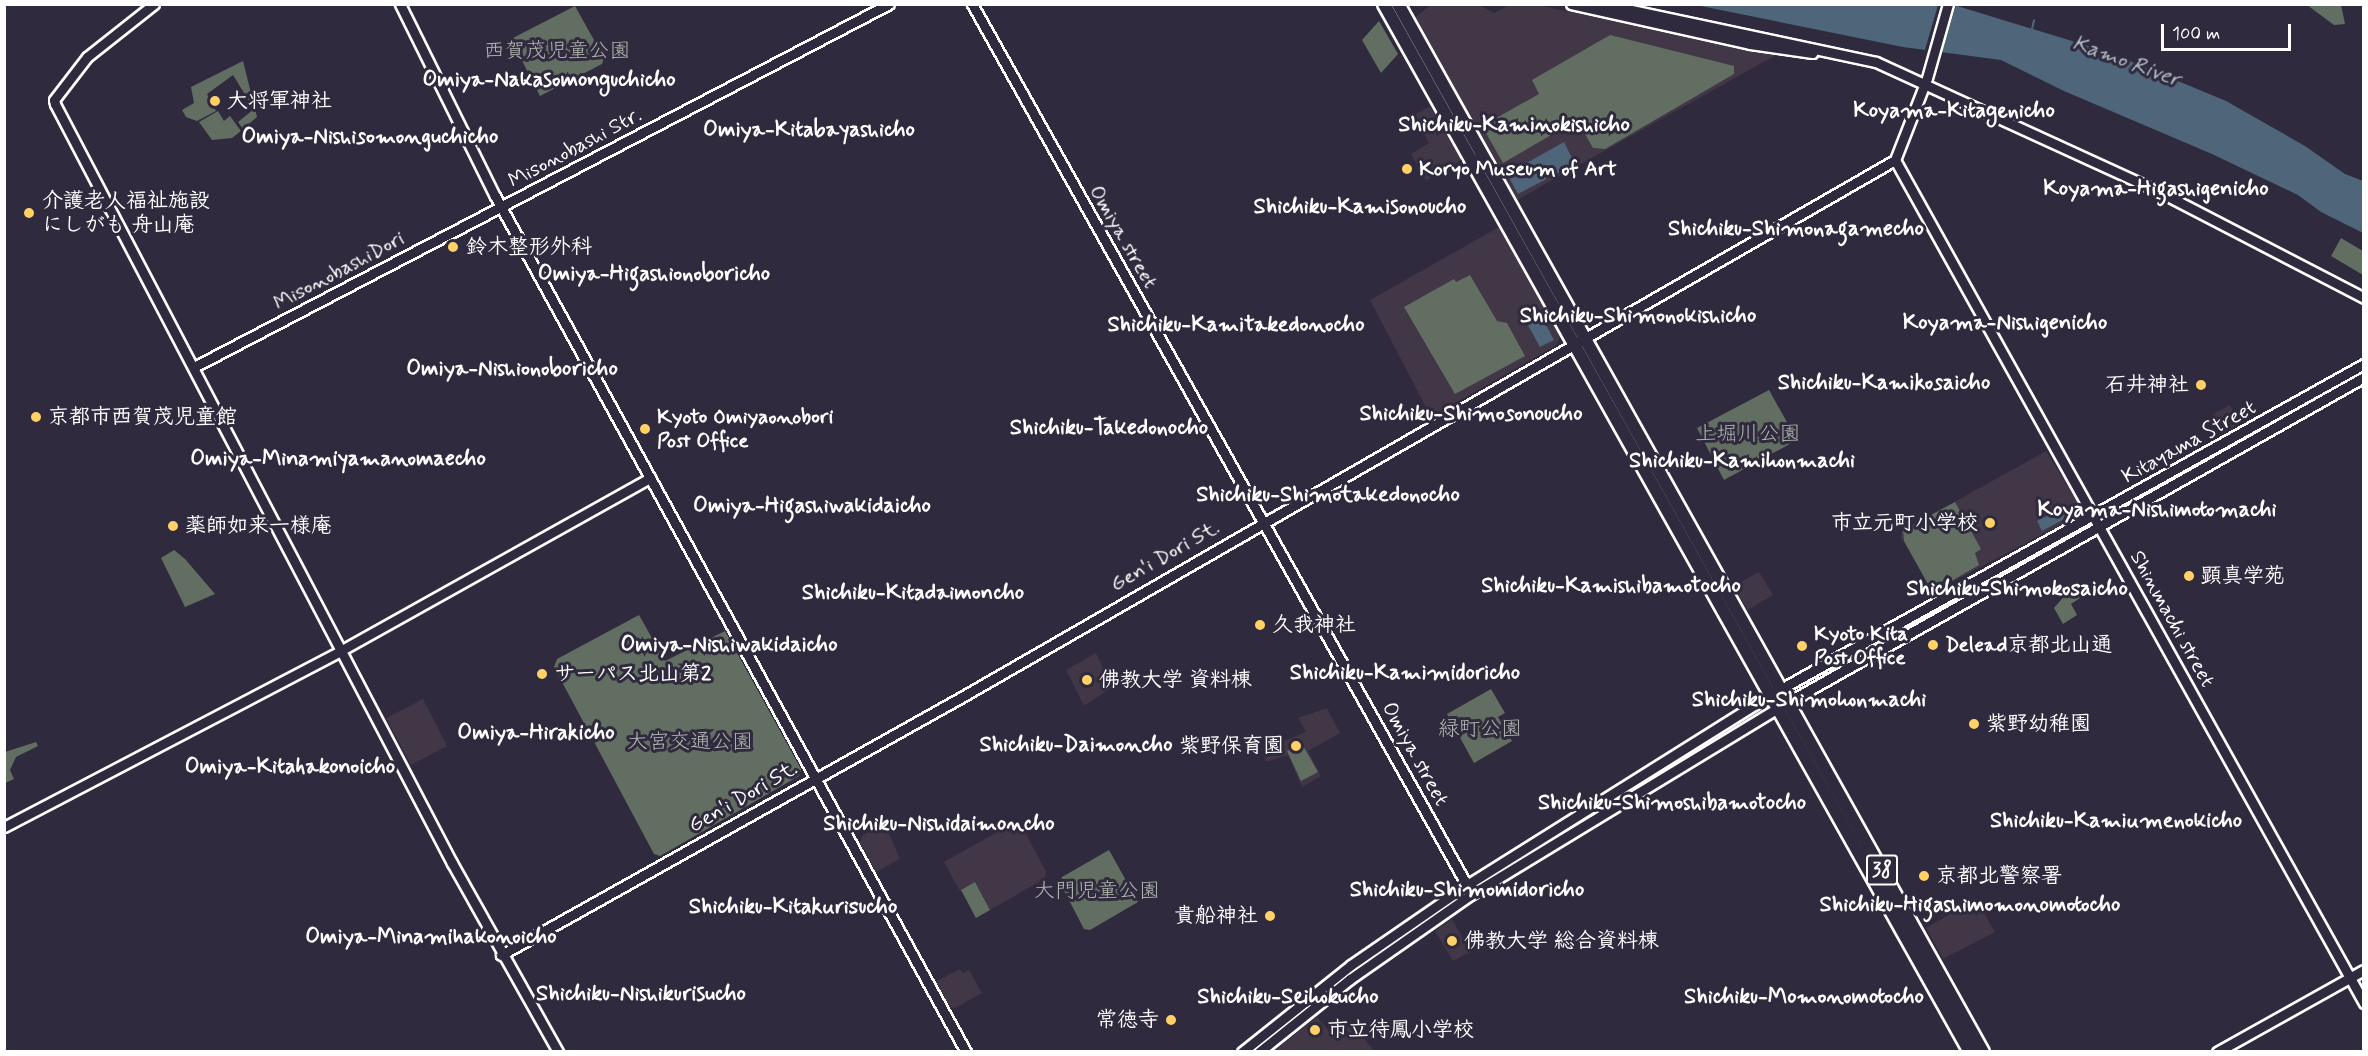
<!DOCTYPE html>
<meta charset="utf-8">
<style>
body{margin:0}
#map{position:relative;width:2368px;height:1056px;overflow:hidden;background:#2f2a3d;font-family:Mynerve,"Klee One",sans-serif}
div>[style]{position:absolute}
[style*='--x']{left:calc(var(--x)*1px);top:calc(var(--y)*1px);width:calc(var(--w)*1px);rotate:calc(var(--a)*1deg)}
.built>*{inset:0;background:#413746}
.green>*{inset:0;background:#636e62}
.water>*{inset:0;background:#4f667a}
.pier>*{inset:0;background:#2f2a3d}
.stream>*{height:2px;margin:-1px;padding:0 1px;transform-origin:1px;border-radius:1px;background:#4f667a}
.roads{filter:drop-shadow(2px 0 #fff) drop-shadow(-2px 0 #fff) drop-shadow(0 2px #fff) drop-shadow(0 -2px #fff)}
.tertiary>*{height:9px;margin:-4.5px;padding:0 4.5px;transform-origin:4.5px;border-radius:4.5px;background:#2f2a3d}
.primary>*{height:12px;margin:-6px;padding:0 6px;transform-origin:6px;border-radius:6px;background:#2f2a3d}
.dots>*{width:16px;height:16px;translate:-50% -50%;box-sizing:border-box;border:3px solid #2f2a3d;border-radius:50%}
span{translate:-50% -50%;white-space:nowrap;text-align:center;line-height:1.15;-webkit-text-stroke:6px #2f2a3d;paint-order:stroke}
.shield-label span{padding:2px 4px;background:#2f2a3d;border:2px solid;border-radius:4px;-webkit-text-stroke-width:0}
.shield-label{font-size:20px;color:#fff;font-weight:700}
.park-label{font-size:21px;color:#b1b6b0}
.poi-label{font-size:21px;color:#fff;font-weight:700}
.left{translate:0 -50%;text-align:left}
.right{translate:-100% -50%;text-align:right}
.street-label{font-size:21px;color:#fff}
.water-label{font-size:22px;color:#b0bac3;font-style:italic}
.neighbourhood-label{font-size:22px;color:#fff;font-weight:700}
.frame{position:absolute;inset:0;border:6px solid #fff;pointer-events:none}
.scale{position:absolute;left:2161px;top:24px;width:130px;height:27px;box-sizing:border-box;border:3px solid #fff;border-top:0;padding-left:8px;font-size:18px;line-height:21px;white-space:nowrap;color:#fff;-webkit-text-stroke:4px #2f2a3d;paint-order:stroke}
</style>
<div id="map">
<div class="built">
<div style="clip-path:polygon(1431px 5px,1479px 5px,1494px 13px,1509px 5px,1538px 5px,1776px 55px,1517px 200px,1414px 18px)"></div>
<div style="clip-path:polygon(1430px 106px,1461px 160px,1426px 181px,1411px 154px,1429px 143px,1414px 115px)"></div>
<div style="clip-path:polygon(1499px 227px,1560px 336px,1557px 345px,1436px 414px,1429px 413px,1370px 300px)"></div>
<div style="clip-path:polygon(2230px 405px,2240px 423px,2222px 434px,2212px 415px)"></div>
<div style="clip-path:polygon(2046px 451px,2080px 506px,2079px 515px,1933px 592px,1901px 537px,1902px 531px)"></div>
<div style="clip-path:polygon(1759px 572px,1773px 595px,1748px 610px,1733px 586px)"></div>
<div style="clip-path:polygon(1096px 653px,1110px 682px,1108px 690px,1084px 706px,1066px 670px)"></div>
<div style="clip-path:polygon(423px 699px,447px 746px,411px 765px,386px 718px)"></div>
<div style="clip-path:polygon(1327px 708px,1340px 733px,1308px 751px,1321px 776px,1302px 787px,1288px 755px,1266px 762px,1262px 750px,1306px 732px,1298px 718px)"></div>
<div style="clip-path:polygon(884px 822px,900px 859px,876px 872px,860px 843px,862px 836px)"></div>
<div style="clip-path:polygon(1015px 822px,1021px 824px,1046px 872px,1044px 879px,990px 910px,975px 882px,960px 891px,944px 862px)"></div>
<div style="clip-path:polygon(1976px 899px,1995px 932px,1943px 959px,1926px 928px)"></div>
<div style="clip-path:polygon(1452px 919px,1470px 952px,1453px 961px,1435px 931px)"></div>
<div style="clip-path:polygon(960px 969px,963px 973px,969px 970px,982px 993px,955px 1008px,949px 1007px,935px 982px)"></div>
<div style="clip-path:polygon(1317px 1017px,1334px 1037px,1352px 1023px,1374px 1051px,1274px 1051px)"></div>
</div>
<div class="green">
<div style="clip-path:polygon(2307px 5px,2341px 5px,2345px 24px,2334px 25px)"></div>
<div style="clip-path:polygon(575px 6px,604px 58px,602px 64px,540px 96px,511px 39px)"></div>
<div style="clip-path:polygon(1379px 21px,1398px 54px,1381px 73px,1362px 40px)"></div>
<div style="clip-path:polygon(1610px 35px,1734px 66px,1734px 74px,1605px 149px,1593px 148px,1577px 120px,1503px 163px,1482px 126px,1539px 94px,1532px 80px)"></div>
<div style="clip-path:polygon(243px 61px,257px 117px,243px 129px,238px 122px,254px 109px,233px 75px,207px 94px,216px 111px,197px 121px,186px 117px,182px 110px,194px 103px,191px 87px)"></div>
<div style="clip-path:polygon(218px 111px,224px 121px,230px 116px,241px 131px,232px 138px,212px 140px,199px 122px)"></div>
<div style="clip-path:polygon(2341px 238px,2363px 251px,2363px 275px,2331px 256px)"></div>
<div style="clip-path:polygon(1470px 275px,1497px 321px,1507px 323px,1525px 356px,1455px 394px,1404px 307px,1454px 279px,1456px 282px)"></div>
<div style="clip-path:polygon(1769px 390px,1797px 440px,1724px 480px,1697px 428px)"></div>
<div style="clip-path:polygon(1955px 502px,1981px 549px,1975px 553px,1979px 565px,1936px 590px,1929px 586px,1904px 541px,1903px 530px)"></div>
<div style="clip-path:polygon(174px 550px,185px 559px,215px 594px,185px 607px,161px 558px)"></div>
<div style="clip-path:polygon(2073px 586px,2080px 598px,2071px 604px,2077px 615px,2063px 624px,2054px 608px)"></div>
<div style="clip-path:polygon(639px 615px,665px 661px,725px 631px,801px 769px,799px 776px,660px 856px,654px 854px,554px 667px,557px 659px)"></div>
<div style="clip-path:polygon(1491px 689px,1505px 713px,1498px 717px,1512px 741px,1474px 763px,1447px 714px)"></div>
<div style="clip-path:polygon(36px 742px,38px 746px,16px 757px,10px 770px,14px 779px,5px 783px,5px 752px)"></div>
<div style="clip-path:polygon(1302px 744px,1318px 772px,1301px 781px,1287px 751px)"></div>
<div style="clip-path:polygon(1109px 850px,1138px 902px,1090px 930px,1084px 929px,1060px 883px,1062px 877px)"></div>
<div style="clip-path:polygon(975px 882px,990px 910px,976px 918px,961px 890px)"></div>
</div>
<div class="water">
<div style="clip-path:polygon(1696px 5px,1954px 5px,2108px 52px,2226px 101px,2305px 146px,2345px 174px,2363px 181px,2363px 233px,2321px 212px,2298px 195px,2212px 154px,2064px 91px,2001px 60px,1903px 47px)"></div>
<div style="clip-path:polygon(1564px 142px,1575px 164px,1518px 194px,1507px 174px)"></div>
<div style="clip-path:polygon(1538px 310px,1554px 340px,1540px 347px,1524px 318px)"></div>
<div style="clip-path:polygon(2066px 506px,2072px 515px,2042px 531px,2037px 521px)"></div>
</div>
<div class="pier">
<div style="clip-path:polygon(1938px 5px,1956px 5px,1941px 55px,1924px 53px)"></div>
</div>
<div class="stream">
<div style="--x:2032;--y:29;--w:9;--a:-77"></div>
</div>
<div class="roads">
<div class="tertiary">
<div style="--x:154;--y:4;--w:85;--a:141.7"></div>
<div style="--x:87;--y:57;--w:54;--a:127.5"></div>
<div style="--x:54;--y:100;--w:4;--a:76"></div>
<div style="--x:55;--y:104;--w:857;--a:62.39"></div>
<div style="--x:452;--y:863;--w:217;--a:60.7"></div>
<div style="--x:400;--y:4;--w:214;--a:63.7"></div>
<div style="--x:495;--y:196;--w:977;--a:61.18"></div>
<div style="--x:972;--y:4;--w:1015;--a:60.68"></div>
<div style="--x:1571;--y:4;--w:183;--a:12.6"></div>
<div style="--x:1750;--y:44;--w:63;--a:8.3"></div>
<div style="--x:1603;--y:4;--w:279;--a:12"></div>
<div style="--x:1876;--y:62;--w:306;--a:24.6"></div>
<div style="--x:2154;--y:189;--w:237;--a:27.4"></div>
<div style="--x:1895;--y:160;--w:965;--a:60.91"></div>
<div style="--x:194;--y:367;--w:784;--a:-27.58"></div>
<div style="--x:4;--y:827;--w:382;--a:-27.6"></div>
<div style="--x:342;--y:650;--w:353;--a:-29.2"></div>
<div style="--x:501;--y:955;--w:526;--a:-29.25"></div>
<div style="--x:960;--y:698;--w:1079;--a:-29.92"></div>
<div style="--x:1895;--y:160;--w:88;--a:-68.7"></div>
<div style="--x:1927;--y:78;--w:77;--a:-74.2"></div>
<div style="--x:1242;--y:1052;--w:139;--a:-38.6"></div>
<div style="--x:1351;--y:965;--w:141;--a:-34.6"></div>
<div style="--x:1467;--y:885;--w:358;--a:-32.1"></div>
<div style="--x:1770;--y:695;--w:680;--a:-29.13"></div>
<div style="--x:1259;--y:1052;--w:117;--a:-38.7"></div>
<div style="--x:1350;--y:979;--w:149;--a:-34.9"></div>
<div style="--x:1472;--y:894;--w:370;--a:-31.3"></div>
<div style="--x:1788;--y:702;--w:661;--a:-29.43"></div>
<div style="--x:2217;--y:1052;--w:168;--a:-29.2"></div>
</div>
<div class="primary">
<div style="--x:1384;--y:4;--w:1201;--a:60.79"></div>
<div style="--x:1398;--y:4;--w:1200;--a:60.83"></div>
</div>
</div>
<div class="dots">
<div style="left:215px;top:101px;background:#ffd166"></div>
<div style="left:1407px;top:169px;background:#ffd166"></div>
<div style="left:29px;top:213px;background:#ffd166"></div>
<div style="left:453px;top:247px;background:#ffd166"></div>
<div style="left:2201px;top:385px;background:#ffd166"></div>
<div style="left:36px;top:417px;background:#ffd166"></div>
<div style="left:645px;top:429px;background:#ffd166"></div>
<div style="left:1990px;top:523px;background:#ffd166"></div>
<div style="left:173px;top:526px;background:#ffd166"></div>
<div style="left:2189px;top:576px;background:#ffd166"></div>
<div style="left:1260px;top:625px;background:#ffd166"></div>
<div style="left:1933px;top:645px;background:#ffd166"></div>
<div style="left:1802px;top:646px;background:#ffd166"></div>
<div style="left:542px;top:674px;background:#ffd166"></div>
<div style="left:1087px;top:680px;background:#ffd166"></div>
<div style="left:1974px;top:724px;background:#ffd166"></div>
<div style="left:1296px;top:746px;background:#ffd166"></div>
<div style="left:1924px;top:876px;background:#ffd166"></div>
<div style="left:1270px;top:916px;background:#ffd166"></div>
<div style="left:1452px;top:941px;background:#ffd166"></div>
<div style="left:1171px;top:1020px;background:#ffd166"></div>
<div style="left:1315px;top:1030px;background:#ffd166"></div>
</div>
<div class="shield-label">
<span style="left:1882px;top:870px">38</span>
</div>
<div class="park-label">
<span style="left:557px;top:51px">西賀茂児童公園</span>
<span style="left:1748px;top:434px">上堀川公園</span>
<span style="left:1480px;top:729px">緑町公園</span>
<span style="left:690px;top:742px">大宮交通公園</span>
<span style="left:1097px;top:891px">大門児童公園</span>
</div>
<div class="poi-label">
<span class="left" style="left:227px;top:101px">大将軍神社</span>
<span class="left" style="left:1419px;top:169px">Koryo Museum of Art</span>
<span class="left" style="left:42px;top:213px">介護老人福祉施設<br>にしがも 舟山庵</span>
<span class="left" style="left:466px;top:247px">鈴木整形外科</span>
<span class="right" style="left:2189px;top:385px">石井神社</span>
<span class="left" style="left:48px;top:417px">京都市西賀茂児童館</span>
<span class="left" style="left:657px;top:429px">Kyoto Omiyaonobori<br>Post Office</span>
<span class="right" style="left:1978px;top:523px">市立元町小学校</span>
<span class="left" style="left:185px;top:526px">薬師如来一様庵</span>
<span class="left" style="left:2201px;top:576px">顕真学苑</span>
<span class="left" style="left:1272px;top:625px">久我神社</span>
<span class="left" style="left:1814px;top:646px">Kyoto Kita<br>Post Office</span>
<span class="left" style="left:1945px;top:645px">Delead京都北山通</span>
<span class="left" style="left:554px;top:674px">サーパス北山第2</span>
<span class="left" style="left:1099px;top:680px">佛教大学 資料棟</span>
<span class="left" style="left:1986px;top:724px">紫野幼稚園</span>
<span class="right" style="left:1284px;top:746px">紫野保育園</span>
<span class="left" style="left:1936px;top:876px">京都北警察署</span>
<span class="right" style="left:1258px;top:916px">貴船神社</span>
<span class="left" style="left:1464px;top:941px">佛教大学 総合資料棟</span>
<span class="right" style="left:1159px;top:1020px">常徳寺</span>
<span class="left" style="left:1327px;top:1030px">市立待鳳小学校</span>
</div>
<div class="street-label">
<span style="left:575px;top:148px;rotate:-28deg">Misonobashi Str.</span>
<span style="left:1123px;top:237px;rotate:60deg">Omiya street</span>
<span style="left:339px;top:271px;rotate:-28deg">MisonobashiDori</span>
<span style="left:2189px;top:442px;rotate:-29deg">Kitayama Street</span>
<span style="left:1165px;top:556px;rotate:-30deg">Gen'i Dori St.</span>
<span style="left:2172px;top:619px;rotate:61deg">Shinmachi street</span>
<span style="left:1415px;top:754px;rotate:61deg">Omiya street</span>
<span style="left:743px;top:797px;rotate:-30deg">Gen'i Dori St.</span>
</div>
<div class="water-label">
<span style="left:2126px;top:62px;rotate:20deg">Kamo River</span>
</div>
<div class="neighbourhood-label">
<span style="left:549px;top:81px">Omiya-Nakasomonguchicho</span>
<span style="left:1954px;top:112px">Koyama-Kitagenicho</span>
<span style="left:1514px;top:126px">Shichiku-Kaminokishicho</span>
<span style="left:809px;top:131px">Omiya-Kitabayashicho</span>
<span style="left:370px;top:138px">Omiya-Nishisomonguchicho</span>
<span style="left:2156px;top:190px">Koyama-Higashigenicho</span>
<span style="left:1360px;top:208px">Shichiku-Kamisonoucho</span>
<span style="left:1796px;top:230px">Shichiku-Shimonagamecho</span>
<span style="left:654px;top:275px">Omiya-Higashionoboricho</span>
<span style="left:1638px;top:317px">Shichiku-Shimonokishicho</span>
<span style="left:2005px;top:324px">Koyama-Nishigenicho</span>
<span style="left:1236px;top:326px">Shichiku-Kamitakedonocho</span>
<span style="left:512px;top:370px">Omiya-Nishionoboricho</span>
<span style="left:1884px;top:384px">Shichiku-Kamikosaicho</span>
<span style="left:1471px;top:415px">Shichiku-Shimosonoucho</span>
<span style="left:1109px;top:429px">Shichiku-Takedonocho</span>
<span style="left:338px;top:460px">Omiya-Minamiyamanomaecho</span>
<span style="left:1742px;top:462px">Shichiku-Kamihonmachi</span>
<span style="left:1328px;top:496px">Shichiku-Shimotakedonocho</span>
<span style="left:812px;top:507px">Omiya-Higashiwakidaicho</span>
<span style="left:2157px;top:511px">Koyama-Nishimotomachi</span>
<span style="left:1611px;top:587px">Shichiku-Kamishibamotocho</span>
<span style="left:2017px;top:590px">Shichiku-Shimokosaicho</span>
<span style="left:913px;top:594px">Shichiku-Kitadaimoncho</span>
<span style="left:729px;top:646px">Omiya-Nishiwakidaicho</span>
<span style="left:1405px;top:674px">Shichiku-Kamimidoricho</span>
<span style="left:1809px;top:701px">Shichiku-Shimohonmachi</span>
<span style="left:536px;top:734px">Omiya-Hirakicho</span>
<span style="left:1076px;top:746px">Shichiku-Daimoncho</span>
<span style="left:290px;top:768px">Omiya-Kitahakonoicho</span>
<span style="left:1672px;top:804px">Shichiku-Shimoshibamotocho</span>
<span style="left:2116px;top:822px">Shichiku-Kamiumenokicho</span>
<span style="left:939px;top:825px">Shichiku-Nishidaimoncho</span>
<span style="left:1467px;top:891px">Shichiku-Shimomidoricho</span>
<span style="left:1970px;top:906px">Shichiku-Higashimomonomotocho</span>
<span style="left:793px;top:908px">Shichiku-Kitakurisucho</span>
<span style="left:431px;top:938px">Omiya-Minamihakonoicho</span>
<span style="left:641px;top:995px">Shichiku-Nishikurisucho</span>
<span style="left:1288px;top:998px">Shichiku-Seihokucho</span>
<span style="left:1804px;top:998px">Shichiku-Momonomotocho</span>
</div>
<div class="frame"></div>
<div class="scale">100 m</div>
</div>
